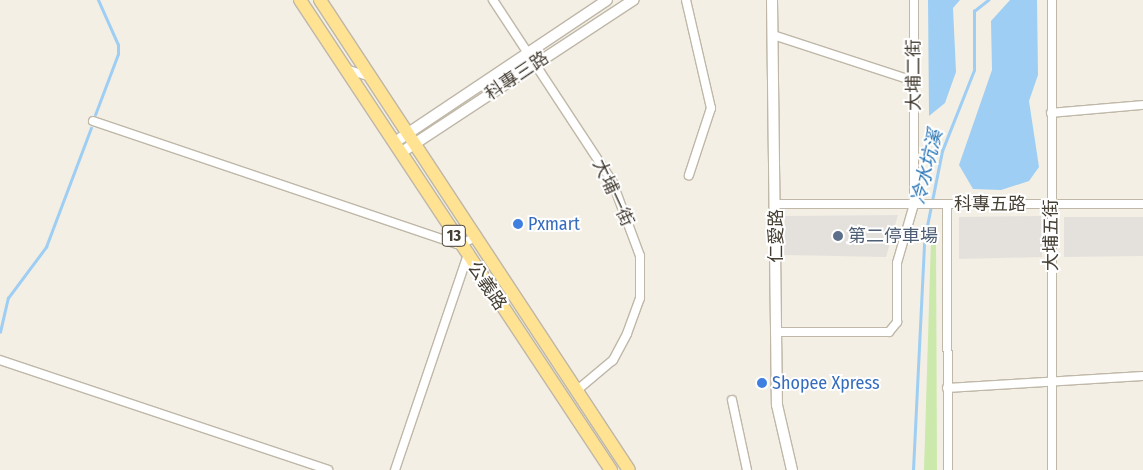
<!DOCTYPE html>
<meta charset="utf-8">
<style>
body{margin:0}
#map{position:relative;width:1143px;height:470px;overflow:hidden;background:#f3efe5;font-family:"Fira Sans Condensed","Noto Sans TC",sans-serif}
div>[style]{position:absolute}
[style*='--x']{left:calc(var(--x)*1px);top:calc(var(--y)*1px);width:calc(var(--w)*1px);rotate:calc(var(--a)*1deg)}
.green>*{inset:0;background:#cce9ac}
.parking>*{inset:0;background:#e4e1dd}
.water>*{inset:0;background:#9ecef3}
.stream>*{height:2.5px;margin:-1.25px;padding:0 1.25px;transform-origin:1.25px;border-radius:1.25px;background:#9ecef3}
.roads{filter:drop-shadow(1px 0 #bfb7a7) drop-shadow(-1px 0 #bfb7a7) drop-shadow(0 1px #bfb7a7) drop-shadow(0 -1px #bfb7a7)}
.minor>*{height:8px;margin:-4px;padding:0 4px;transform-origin:4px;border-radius:4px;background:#fff}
.tertiary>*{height:10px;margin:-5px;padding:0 5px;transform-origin:5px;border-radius:5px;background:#fff}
.primary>*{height:12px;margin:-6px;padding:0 6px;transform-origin:6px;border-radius:6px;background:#ffe392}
.dots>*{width:14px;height:14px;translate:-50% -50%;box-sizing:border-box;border:2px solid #fff;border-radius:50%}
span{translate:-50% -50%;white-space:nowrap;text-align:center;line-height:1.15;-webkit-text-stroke:4px #fff;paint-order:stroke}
.shield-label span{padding:1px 4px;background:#fff;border:1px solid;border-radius:4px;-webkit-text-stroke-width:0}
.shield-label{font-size:16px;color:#463f34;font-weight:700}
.street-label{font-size:18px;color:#463f34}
.shop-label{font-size:18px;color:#366cbe}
.left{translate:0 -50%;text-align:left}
.service-label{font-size:18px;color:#4e5e75}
.water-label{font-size:19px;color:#2976b6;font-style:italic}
</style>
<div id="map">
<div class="green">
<div style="clip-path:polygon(936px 234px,937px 470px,924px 470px,931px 239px)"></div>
</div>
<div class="parking">
<div style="clip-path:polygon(898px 215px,886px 257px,784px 255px,785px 216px)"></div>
<div style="clip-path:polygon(1041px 216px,1042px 257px,959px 259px,959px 217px)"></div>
<div style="clip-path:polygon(1064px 217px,1143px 217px,1143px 256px,1064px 257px)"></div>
</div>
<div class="water">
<div style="clip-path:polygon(928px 0,960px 0,953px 8px,956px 72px,945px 103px,929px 116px)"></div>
<div style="clip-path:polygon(1010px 0,1037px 0,1038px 75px,1029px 101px,1039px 167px,1029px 181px,1001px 190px,973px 189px,959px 165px,992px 70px,991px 21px)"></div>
</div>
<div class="stream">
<div style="--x:95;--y:115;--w:65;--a:-69.3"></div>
<div style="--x:118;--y:54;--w:9;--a:-90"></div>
<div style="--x:118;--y:45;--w:49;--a:-114"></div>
<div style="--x:0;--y:332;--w:35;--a:-77"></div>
<div style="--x:8;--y:298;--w:64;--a:-53.3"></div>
<div style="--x:46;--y:247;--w:127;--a:-69.3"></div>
<div style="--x:913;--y:470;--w:229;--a:-87.2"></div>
<div style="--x:924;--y:241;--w:92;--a:-78.7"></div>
<div style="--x:942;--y:151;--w:87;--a:-68.4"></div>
<div style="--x:974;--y:70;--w:59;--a:-90"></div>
<div style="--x:974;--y:11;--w:18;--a:-38"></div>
</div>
<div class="roads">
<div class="minor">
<div style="--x:493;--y:0;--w:217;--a:56.7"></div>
<div style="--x:612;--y:181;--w:80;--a:69.5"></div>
<div style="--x:640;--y:256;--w:42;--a:90"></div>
<div style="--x:640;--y:298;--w:38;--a:110"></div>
<div style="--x:627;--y:334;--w:30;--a:118"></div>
<div style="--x:613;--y:360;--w:48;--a:140"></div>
<div style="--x:686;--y:0;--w:111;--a:77"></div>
<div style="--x:711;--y:108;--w:71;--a:108.2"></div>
<div style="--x:1052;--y:0;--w:470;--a:90"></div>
<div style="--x:773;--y:35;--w:148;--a:18.1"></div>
<div style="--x:346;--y:69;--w:25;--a:18"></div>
<div style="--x:1051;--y:113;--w:92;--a:-5"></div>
<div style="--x:93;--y:121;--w:387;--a:18.7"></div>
<div style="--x:460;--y:245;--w:15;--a:-28"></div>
<div style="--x:776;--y:204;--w:367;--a:0"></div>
<div style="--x:947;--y:204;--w:266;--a:89.8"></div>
<div style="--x:775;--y:332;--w:114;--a:0"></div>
<div style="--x:889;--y:332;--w:13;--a:-51"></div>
<div style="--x:897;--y:322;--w:59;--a:-90"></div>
<div style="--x:897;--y:263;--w:61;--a:-73.9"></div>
<div style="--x:914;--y:204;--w:204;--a:-90"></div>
<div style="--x:0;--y:360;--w:346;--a:18.5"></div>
<div style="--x:947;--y:388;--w:196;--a:-3.5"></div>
<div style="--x:732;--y:400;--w:72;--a:77.9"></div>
<div style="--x:395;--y:470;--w:230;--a:-71.3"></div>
</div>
<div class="tertiary">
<div style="--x:772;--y:0;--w:405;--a:89.3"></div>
<div style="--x:777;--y:405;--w:67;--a:77"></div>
<div style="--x:395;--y:142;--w:255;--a:-33.8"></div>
<div style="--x:402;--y:152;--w:277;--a:-33.3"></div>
</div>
<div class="primary">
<div style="--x:300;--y:0;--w:564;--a:56.51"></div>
<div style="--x:320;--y:0;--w:562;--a:56.68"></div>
</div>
</div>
<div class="dots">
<div style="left:518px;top:224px;background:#3f7fe0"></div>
<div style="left:838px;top:236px;background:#5c6f8a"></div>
<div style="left:762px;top:383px;background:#3f7fe0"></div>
</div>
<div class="shield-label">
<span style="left:454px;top:236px">13</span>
</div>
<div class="street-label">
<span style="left:914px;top:75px;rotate:-90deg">大埔二街</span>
<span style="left:517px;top:76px;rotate:-34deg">科專三路</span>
<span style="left:613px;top:193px;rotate:65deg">大埔一街</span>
<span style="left:990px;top:204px">科專五路</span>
<span style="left:1051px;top:235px;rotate:-90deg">大埔五街</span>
<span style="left:776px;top:236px;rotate:-90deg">仁愛路</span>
<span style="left:487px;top:286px;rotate:56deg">公義路</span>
</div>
<div class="shop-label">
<span class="left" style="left:528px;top:224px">Pxmart</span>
<span class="left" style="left:772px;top:383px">Shopee Xpress</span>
</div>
<div class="service-label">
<span class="left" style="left:848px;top:236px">第二停車場</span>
</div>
<div class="water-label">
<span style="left:927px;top:167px;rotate:-76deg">冷水坑溪</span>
</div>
</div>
